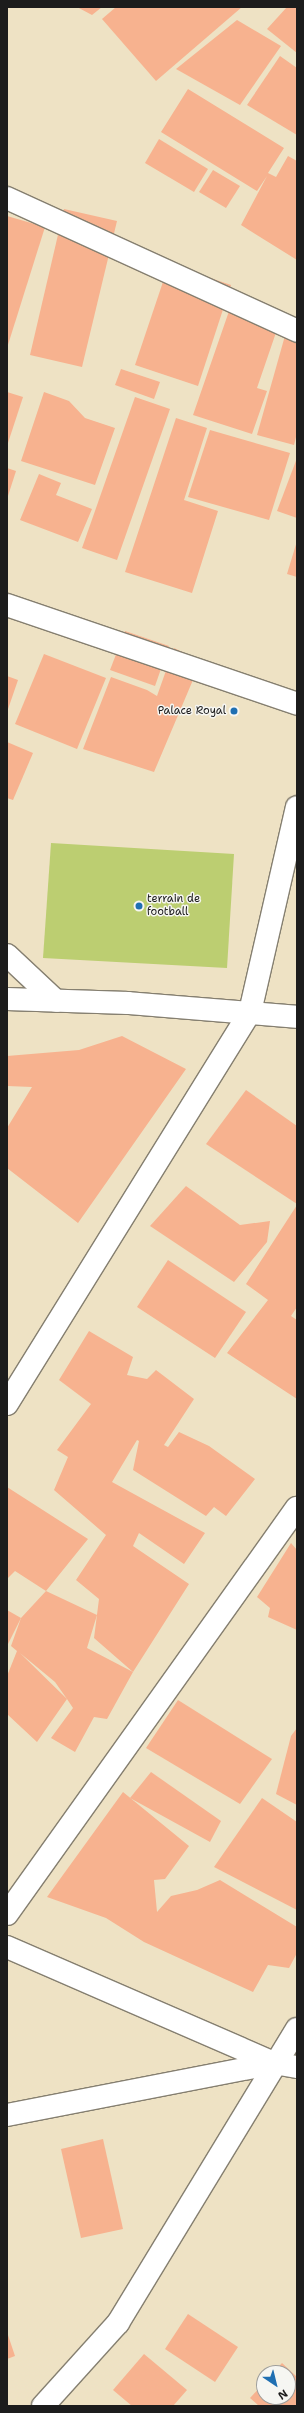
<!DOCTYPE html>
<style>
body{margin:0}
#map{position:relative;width:304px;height:2413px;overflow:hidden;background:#eee2c4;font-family:"Shantell Sans",sans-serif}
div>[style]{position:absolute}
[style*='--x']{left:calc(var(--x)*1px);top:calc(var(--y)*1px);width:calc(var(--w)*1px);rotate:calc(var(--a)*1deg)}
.green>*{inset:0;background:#bcce71}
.building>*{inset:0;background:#f7b28f}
.roads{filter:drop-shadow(1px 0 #857f70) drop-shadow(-1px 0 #857f70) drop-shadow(0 1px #857f70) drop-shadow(0 -1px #857f70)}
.minor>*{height:22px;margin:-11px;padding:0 11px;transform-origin:11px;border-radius:11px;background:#fff}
.tertiary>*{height:22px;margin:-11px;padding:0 11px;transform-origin:11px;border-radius:11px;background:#fff}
.dots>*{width:11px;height:11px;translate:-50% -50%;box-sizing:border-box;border:2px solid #f6f6f2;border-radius:50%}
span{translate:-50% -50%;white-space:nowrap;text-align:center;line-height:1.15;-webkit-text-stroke:3px #f6f6f2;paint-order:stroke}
.poi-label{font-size:11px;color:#1c1c1c}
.right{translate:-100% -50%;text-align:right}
.left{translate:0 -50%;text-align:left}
.frame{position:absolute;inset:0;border:8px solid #1c1c1c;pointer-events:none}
.north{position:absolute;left:256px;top:2365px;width:40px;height:40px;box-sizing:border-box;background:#f6f6f2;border:1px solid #9f9f9c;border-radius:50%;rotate:145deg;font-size:11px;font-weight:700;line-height:16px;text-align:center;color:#1c1c1c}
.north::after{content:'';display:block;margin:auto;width:14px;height:18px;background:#1f6fb2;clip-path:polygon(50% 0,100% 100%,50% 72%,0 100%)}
</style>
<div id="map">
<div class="green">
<div style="clip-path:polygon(51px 843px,234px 854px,227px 968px,43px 958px)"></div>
</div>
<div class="building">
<div style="clip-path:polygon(77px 7px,102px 7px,92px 15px)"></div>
<div style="clip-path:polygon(116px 7px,242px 7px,156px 81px,102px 19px)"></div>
<div style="clip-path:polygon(287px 7px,297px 7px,297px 53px,267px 29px)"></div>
<div style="clip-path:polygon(237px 20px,281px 46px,240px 105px,176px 69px)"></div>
<div style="clip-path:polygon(280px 56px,297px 68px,297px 135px,247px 105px)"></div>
<div style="clip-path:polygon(188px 89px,284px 148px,268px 173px,276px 177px,288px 156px,297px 161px,297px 260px,241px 225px,267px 176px,257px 191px,161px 132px)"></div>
<div style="clip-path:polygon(159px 139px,208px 169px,194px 192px,145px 163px)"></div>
<div style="clip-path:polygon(213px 170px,240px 186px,226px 208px,199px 192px)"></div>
<div style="clip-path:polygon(64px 209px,117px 221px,82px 367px,30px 355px)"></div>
<div style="clip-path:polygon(7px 216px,45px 227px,7px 348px)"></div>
<div style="clip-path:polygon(169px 264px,231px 285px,198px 386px,135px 365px)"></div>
<div style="clip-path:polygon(236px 291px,282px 315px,257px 388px,267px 391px,252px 434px,193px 415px)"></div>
<div style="clip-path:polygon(288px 325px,297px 328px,297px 433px,294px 445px,257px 435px)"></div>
<div style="clip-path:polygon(121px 369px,160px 382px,154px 399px,115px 385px)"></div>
<div style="clip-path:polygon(7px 392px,23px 397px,7px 446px)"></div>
<div style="clip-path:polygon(44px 392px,69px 401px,85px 418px,115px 428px,95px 485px,21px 461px)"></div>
<div style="clip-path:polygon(135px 397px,170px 409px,117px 560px,82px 548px)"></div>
<div style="clip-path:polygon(176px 418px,207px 428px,184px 500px,218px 511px,192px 593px,125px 572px)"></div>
<div style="clip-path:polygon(210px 430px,290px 453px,269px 520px,188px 497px)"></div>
<div style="clip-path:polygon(297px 458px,297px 518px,277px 511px)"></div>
<div style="clip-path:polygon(7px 468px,16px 471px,7px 499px)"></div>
<div style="clip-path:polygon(39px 474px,61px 483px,56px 495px,92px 509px,78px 542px,20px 520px)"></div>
<div style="clip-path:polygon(297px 541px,297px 577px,287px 574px)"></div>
<div style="clip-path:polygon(125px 631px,169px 646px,155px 686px,110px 670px)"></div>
<div style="clip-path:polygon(174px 648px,201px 661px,154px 772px,83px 749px,111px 677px,147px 690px,157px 696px)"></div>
<div style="clip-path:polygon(44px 654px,106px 678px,77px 749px,15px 724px)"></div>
<div style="clip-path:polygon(7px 676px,18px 680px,7px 712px)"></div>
<div style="clip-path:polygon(7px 742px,33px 753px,13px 800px,7px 798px)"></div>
<div style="clip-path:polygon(122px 1036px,186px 1069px,78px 1223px,7px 1168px,7px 1128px,32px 1087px,7px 1086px,7px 1056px,79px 1050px)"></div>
<div style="clip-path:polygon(246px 1090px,297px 1126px,297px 1204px,206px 1144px)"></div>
<div style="clip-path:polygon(186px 1186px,240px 1225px,270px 1221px,267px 1242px,234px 1282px,150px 1226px)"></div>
<div style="clip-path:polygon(297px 1205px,297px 1307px,291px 1316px,297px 1320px,297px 1399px,227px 1353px,268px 1300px,246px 1284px)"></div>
<div style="clip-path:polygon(168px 1260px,246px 1312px,215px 1358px,137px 1307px)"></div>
<div style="clip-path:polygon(89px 1331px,133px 1357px,127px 1375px,147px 1379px,156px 1370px,194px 1399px,164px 1445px,168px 1447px,179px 1432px,209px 1446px,255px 1479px,226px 1516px,214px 1507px,206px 1516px,133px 1470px,139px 1441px,137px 1440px,112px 1482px,205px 1533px,184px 1564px,139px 1533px,133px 1546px,189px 1584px,133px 1672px,94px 1638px,99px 1599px,76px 1580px,106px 1535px,54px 1490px,68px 1457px,57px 1450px,91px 1404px,59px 1380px)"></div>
<div style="clip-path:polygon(7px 1487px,88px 1539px,46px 1591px,15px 1571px,7px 1579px)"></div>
<div style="clip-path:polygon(291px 1543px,297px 1550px,297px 1630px,268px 1617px,270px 1608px,257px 1597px)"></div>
<div style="clip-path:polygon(evenodd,46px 1591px,97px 1615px,87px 1648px,133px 1672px,107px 1719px,94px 1717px,75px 1752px,51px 1738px,73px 1708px,67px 1699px,37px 1742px,7px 1714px,7px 1676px,17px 1651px,11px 1646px,21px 1618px,46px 1591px,20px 1653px,55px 1682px,67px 1699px,20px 1653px)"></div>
<div style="clip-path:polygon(7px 1610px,21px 1618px,7px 1646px)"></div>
<div style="clip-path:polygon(178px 1700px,272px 1759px,240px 1804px,146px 1748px)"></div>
<div style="clip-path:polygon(297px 1728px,297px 1805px,276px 1794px,291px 1736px)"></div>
<div style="clip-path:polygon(151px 1772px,221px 1821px,210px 1842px,130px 1798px)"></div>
<div style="clip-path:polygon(123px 1792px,189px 1846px,165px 1879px,154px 1880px,157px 1912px,171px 1896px,197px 1890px,220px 1880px,297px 1927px,297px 1953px,289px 1968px,268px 1965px,253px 1992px,144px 1942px,106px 1918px,47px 1897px)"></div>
<div style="clip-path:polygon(262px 1798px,297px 1822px,297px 1910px,214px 1867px)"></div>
<div style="clip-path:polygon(103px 2139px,123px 2229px,81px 2238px,61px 2149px)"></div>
<div style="clip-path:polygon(188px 2314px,238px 2347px,215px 2382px,165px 2349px)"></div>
<div style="clip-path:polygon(7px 2332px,15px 2356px,7px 2359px)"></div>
<div style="clip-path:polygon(144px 2354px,187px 2390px,173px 2406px,132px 2406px,113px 2390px)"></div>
<div style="clip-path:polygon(282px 2363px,297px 2377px,297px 2406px,259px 2406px,250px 2398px,264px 2383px,264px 2397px,288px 2397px,288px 2373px,273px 2373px)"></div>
</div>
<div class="roads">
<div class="minor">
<div style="--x:7;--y:198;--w:319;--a:24.6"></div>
<div style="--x:7;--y:605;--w:306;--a:18.8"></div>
<div style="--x:7;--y:955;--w:67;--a:43.2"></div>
<div style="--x:7;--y:1404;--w:461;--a:-58.2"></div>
<div style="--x:250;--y:1012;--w:210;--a:-77.1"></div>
<div style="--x:7;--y:1914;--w:499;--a:-54.5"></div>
<div style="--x:7;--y:1947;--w:291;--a:23.5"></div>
<div style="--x:274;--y:2063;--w:23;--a:10"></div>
<div style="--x:7;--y:2115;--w:272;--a:-11"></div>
<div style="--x:43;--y:2406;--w:112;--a:-47.9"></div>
<div style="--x:118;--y:2323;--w:344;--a:-58.7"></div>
</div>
<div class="tertiary">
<div style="--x:7;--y:999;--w:121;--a:1.9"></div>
<div style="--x:128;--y:1003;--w:170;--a:4.7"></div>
</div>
</div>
<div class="dots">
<div style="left:234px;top:711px;background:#1f6fb2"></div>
<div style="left:139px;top:906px;background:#1f6fb2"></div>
</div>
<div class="poi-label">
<span class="right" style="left:226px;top:711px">Palace Royal</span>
<span class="left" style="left:147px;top:906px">terrain de<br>football</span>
</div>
<div class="frame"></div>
<div class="north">N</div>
</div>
